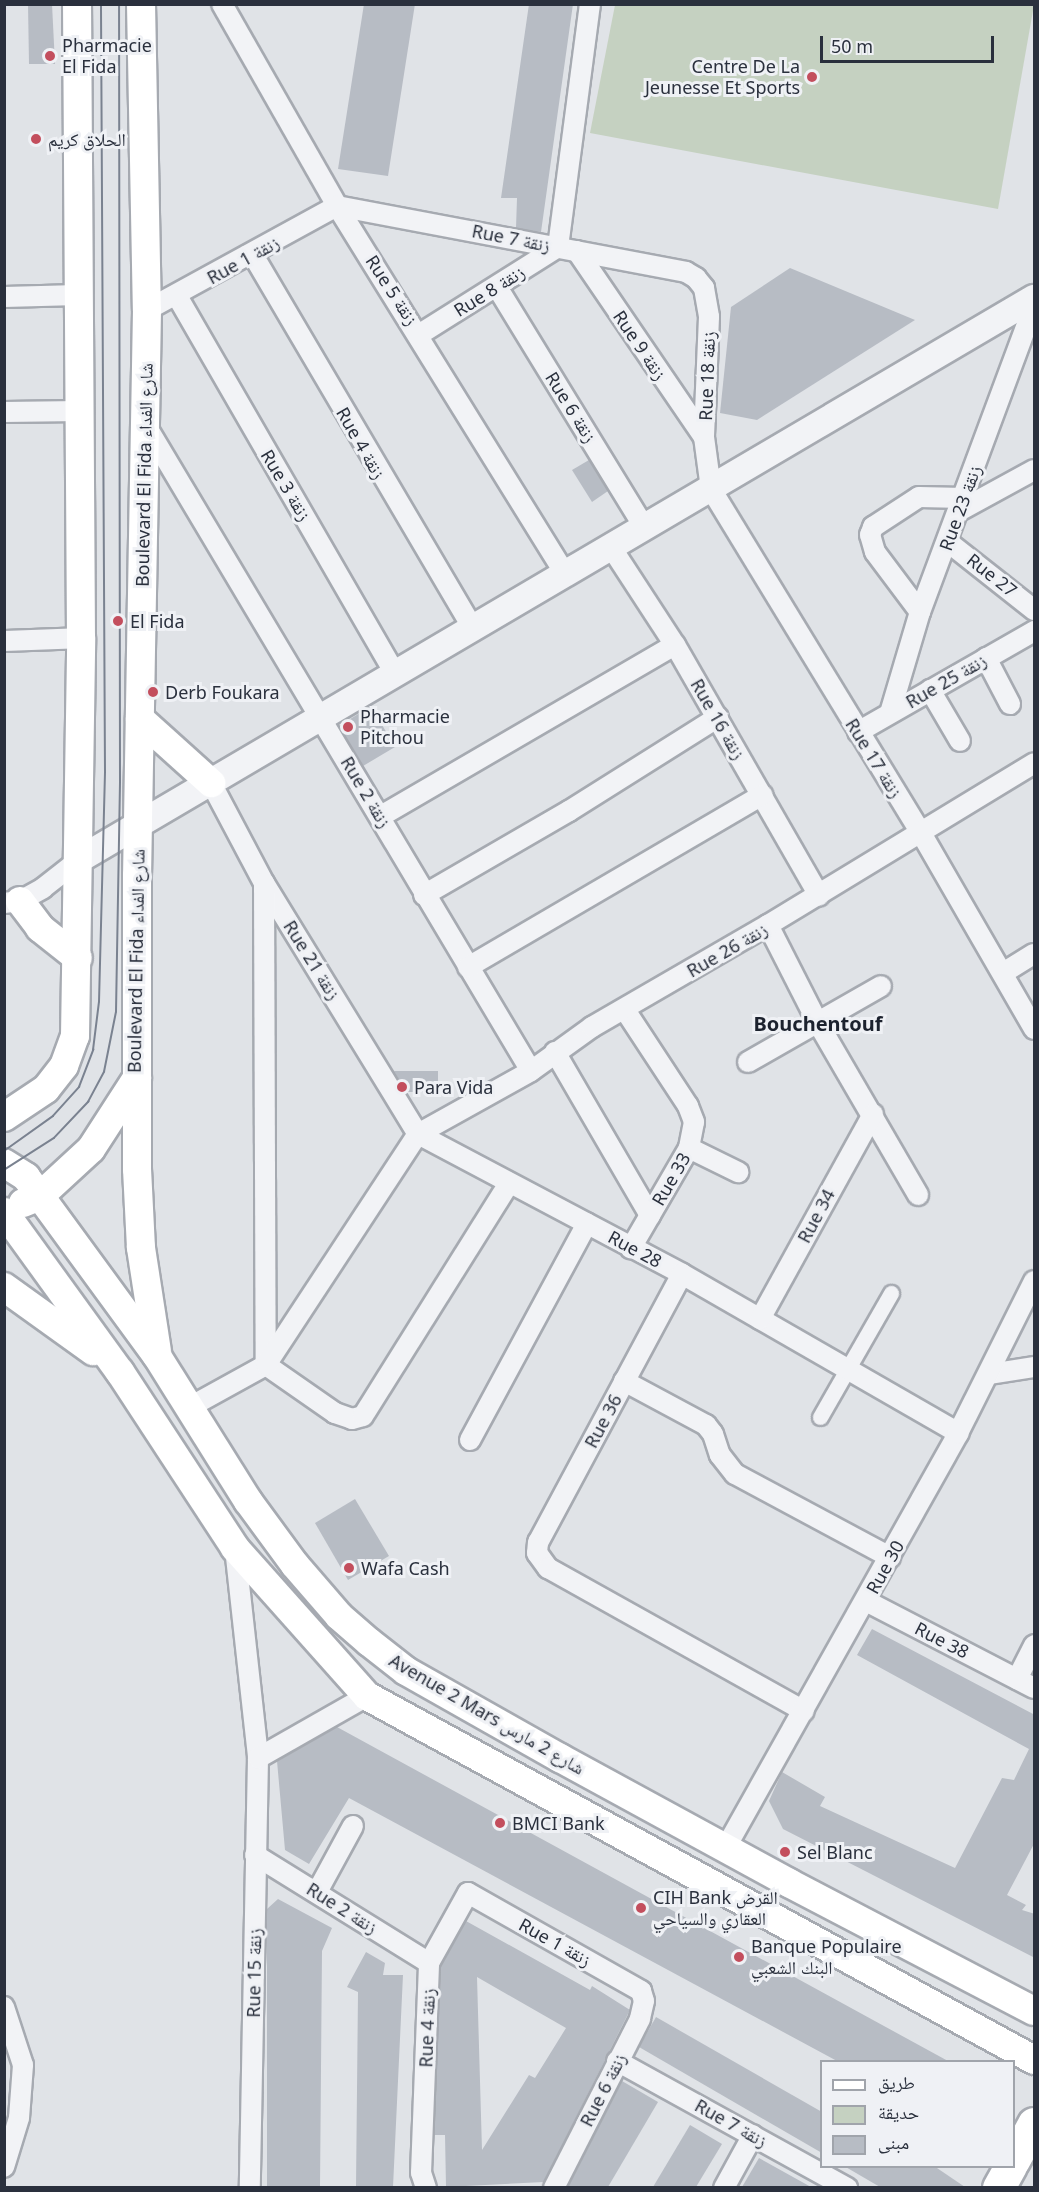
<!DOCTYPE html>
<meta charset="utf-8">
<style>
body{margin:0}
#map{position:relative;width:1039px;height:2192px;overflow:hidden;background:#e0e3e7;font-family:"Noto Sans","Noto Naskh Arabic",sans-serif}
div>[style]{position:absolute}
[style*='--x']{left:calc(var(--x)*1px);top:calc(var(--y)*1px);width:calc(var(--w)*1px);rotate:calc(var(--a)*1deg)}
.green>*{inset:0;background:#c5d1c1}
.building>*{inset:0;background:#b7bcc4}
.roads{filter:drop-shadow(2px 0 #a6aab1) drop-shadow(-2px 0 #a6aab1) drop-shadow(0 2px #a6aab1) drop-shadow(0 -2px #a6aab1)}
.pedestrian>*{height:15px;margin:-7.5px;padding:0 7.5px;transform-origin:7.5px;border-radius:7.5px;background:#f2f3f6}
.minor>*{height:20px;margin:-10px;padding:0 10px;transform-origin:10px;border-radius:10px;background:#f2f3f6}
.tertiary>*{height:26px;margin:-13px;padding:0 13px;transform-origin:13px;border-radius:13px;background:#f2f3f6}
.secondary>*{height:28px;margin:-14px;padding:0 14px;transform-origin:14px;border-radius:14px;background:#fff}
.primary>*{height:32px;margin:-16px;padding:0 16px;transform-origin:16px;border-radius:16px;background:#fff}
.tram>*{height:1.5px;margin:-0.75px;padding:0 0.75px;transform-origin:0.75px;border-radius:0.75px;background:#7a8290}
.dots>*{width:16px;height:16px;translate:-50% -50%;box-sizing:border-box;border:3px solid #eff1f5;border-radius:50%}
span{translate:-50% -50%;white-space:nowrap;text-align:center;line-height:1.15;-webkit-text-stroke:6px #eff1f5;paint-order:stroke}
.poi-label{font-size:18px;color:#2a303d}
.left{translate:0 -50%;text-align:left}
.right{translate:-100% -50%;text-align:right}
.street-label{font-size:18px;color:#2a303d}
.neighbourhood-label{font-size:20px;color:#1c222e;font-weight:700}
.frame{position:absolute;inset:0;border:6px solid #2a303d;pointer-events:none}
.legend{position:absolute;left:820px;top:2060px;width:195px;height:108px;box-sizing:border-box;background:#eff1f5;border:2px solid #a0a4ab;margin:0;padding:8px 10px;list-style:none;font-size:18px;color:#2a303d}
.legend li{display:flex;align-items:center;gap:12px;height:30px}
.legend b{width:30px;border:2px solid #a0a4ab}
.scale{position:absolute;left:820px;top:36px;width:174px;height:27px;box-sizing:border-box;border:3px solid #2a303d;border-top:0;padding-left:8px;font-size:18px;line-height:21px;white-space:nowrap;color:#2a303d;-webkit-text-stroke:4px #eff1f5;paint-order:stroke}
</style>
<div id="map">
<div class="green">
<div style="clip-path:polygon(615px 5px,1034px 5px,998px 209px,590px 133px)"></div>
</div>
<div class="building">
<div style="clip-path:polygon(28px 4px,52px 4px,55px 64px,29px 64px)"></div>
<div style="clip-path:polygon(364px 4px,415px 4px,388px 176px,338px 169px)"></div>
<div style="clip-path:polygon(529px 4px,573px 4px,541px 232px,516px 228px,517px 198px,501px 198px)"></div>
<div style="clip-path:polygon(790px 268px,915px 320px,757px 420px,720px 413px,731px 307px)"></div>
<div style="clip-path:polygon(589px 460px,608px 491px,592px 502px,572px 470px)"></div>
<div style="clip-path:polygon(371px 706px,395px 747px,363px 766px,339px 726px)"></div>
<div style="clip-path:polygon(394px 1071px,438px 1071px,438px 1092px,406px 1092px)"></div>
<div style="clip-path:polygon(355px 1499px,389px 1556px,348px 1580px,315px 1523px)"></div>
<div style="clip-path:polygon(872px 1629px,1035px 1715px,1035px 1842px,1007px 1895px,1026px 1905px,1022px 1910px,1035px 1914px,1035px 1958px,783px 1829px,769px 1801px,782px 1772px,825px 1797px,820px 1806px,955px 1868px,1002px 1778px,1014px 1780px,1029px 1749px,857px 1655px)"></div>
<div style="clip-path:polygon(337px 1727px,948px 2061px,837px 2061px,349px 1798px,309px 1864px,285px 1850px,277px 1761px)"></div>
<div style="clip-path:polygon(278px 1899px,332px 1928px,322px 1951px,320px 2187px,267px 2187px,267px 1909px)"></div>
<div style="clip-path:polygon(evenodd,466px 1921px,590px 1990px,592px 1986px,630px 2010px,544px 2182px,446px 2187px,445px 2135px,434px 2135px,441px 1966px,466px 1921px,477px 1977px,566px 2028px,535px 2078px,529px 2075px,482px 2150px,477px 1977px)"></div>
<div style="clip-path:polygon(366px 1952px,385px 1963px,383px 1975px,403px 1975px,393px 2187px,356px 2187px,358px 1992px,347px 1987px)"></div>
<div style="clip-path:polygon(656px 2017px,822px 2112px,822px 2153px,639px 2047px)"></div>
<div style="clip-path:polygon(622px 2081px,658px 2102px,608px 2187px,568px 2187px)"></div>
<div style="clip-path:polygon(690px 2125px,722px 2144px,696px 2187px,653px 2187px)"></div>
<div style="clip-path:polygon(759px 2158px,811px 2187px,742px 2187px)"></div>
<div style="clip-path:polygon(844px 2166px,934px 2166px,965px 2187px,880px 2187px)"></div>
</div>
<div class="roads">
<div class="pedestrian">
<div style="--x:820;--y:1417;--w:143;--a:-60.2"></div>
</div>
<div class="minor">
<div style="--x:222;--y:4;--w:232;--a:60.3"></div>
<div style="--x:337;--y:206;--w:433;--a:58.2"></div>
<div style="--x:577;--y:251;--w:225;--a:55.7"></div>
<div style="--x:253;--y:255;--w:434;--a:59.5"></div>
<div style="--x:497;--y:287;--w:281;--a:58.5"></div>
<div style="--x:177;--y:296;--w:436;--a:60"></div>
<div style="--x:4;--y:297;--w:74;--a:-1.5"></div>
<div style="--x:147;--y:310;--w:217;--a:-28.7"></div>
<div style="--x:337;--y:206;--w:355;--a:10.7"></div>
<div style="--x:686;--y:272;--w:12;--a:31"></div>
<div style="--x:696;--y:278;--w:13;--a:51"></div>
<div style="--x:704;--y:288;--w:29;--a:80"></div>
<div style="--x:709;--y:317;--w:120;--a:92.4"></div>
<div style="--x:704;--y:437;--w:52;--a:82.3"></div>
<div style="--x:711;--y:489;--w:403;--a:58.6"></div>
<div style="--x:921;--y:833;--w:226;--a:60"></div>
<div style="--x:420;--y:334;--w:163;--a:-32.2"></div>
<div style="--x:558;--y:247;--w:245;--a:-82.5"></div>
<div style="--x:4;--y:412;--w:76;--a:-0.8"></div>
<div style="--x:145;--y:424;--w:753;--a:59.18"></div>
<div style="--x:959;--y:511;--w:85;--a:-28.7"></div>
<div style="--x:948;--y:542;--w:110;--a:38.3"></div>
<div style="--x:611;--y:547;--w:117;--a:56.9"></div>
<div style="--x:675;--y:645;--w:289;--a:60.1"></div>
<div style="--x:920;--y:612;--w:75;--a:-126.9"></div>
<div style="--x:875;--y:552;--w:18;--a:-106"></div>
<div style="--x:870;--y:535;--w:9;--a:-69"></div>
<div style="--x:873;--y:527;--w:55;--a:-33.1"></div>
<div style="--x:919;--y:497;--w:45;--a:1.3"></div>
<div style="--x:4;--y:641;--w:77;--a:-2.2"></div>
<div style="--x:986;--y:658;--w:52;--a:62.4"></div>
<div style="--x:930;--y:690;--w:59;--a:59.5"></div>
<div style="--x:890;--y:713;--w:105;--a:-73.5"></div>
<div style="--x:920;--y:612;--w:327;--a:-69.6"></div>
<div style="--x:858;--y:732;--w:203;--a:-29.8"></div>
<div style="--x:211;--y:783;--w:113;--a:62.1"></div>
<div style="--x:264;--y:883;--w:294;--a:58.5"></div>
<div style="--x:381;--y:816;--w:340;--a:-30.2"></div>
<div style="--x:264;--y:883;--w:482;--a:89.8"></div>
<div style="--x:266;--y:1365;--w:84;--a:34.8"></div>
<div style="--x:335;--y:1413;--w:18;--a:19"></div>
<div style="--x:352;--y:1419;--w:11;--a:-15"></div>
<div style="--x:363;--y:1416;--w:275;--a:-57.9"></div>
<div style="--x:424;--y:895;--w:168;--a:-30.1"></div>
<div style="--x:569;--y:811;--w:176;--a:-32.2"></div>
<div style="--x:4;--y:903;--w:16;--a:-7"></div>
<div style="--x:20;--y:901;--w:26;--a:-29"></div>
<div style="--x:43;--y:888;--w:47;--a:-38.1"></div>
<div style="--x:768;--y:925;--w:110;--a:63"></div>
<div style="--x:818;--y:1023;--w:199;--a:59.8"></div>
<div style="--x:468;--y:967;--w:341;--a:-30.3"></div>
<div style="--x:1003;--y:973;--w:36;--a:-32"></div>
<div style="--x:625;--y:1010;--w:115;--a:56.7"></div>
<div style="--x:688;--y:1106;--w:17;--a:69"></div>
<div style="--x:694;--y:1122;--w:26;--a:101"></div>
<div style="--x:689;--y:1148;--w:116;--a:120.1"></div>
<div style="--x:555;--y:1052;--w:189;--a:59.8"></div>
<div style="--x:748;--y:1062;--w:153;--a:-29.7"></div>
<div style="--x:418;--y:1134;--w:299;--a:27.9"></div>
<div style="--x:682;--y:1274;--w:319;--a:29.9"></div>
<div style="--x:689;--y:1148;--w:55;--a:26.1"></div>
<div style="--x:682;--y:1274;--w:304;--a:118.2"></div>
<div style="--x:538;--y:1542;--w:11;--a:95"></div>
<div style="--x:537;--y:1553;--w:19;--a:54"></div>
<div style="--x:548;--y:1568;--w:293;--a:29.2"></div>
<div style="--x:760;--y:1319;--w:234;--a:-61.1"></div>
<div style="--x:989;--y:1374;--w:46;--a:-8.8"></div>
<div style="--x:624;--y:1381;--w:93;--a:28.2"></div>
<div style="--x:706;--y:1425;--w:11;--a:52"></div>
<div style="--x:713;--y:1434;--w:22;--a:72"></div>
<div style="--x:720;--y:1455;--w:24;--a:52"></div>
<div style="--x:735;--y:1474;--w:176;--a:28.2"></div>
<div style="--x:188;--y:1408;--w:89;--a:-28.9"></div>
<div style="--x:266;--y:1365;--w:277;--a:-56.7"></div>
<div style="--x:418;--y:1134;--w:129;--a:-29.1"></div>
<div style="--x:531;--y:1071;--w:75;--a:-35.8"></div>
<div style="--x:592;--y:1027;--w:203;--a:-30.1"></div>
<div style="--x:768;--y:925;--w:311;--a:-31.3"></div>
<div style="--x:470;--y:1440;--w:246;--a:-61.6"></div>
<div style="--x:235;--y:1548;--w:211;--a:83.7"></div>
<div style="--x:258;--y:1758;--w:430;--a:91.1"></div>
<div style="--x:866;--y:1601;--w:189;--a:27.4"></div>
<div style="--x:1017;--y:1679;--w:38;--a:-63"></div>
<div style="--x:258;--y:1758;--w:125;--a:-29.6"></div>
<div style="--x:725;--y:1849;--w:477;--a:-60.7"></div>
<div style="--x:958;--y:1433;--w:170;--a:-63.4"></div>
<div style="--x:255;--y:1855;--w:205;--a:31.8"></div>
<div style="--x:317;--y:1892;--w:75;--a:-61.4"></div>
<div style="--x:4;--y:2007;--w:61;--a:71.9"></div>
<div style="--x:23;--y:2065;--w:53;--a:94.3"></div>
<div style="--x:19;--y:2118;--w:51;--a:107"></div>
<div style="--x:617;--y:2061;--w:263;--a:28.9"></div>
<div style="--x:426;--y:2188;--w:16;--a:-108"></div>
<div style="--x:421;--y:2173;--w:210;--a:-87.8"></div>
<div style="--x:429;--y:1963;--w:80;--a:-60.9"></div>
<div style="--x:468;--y:1893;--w:199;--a:29.5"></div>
<div style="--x:641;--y:1991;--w:10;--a:73"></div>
<div style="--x:644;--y:2001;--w:18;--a:103"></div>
<div style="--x:640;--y:2019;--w:190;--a:117"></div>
<div style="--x:724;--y:2188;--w:60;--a:-61.3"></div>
</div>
<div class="tertiary">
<div style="--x:80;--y:859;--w:1107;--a:-30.46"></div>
</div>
<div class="secondary">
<div style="--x:141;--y:4;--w:306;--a:88.9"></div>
<div style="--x:147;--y:310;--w:566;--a:91.01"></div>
<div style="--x:137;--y:876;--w:293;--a:90"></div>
<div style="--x:137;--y:1169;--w:79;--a:87.1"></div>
<div style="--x:141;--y:1248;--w:104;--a:81.2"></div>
<div style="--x:140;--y:719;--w:96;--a:42"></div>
<div style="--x:20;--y:901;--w:34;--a:53"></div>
<div style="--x:40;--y:928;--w:48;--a:38.3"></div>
<div style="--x:4;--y:1117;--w:50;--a:-33.7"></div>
<div style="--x:46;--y:1089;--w:29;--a:-52"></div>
<div style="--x:64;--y:1066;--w:32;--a:-70"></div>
<div style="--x:75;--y:1036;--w:398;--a:-89.1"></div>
<div style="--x:81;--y:638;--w:634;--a:-90.36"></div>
<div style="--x:4;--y:1163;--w:26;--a:32"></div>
<div style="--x:26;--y:1177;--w:222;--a:53.8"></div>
<div style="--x:157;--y:1356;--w:171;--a:57.9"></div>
<div style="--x:248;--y:1501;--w:79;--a:53.7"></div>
<div style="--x:295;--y:1565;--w:67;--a:49.2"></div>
<div style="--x:339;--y:1616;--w:40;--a:41"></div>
<div style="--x:369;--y:1642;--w:47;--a:38.1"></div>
<div style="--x:406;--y:1671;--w:177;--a:29.5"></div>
<div style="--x:560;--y:1758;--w:261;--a:28.6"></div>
<div style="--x:789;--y:1883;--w:276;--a:27.6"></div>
<div style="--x:23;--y:1203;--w:18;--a:-22"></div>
<div style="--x:40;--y:1196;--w:69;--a:-42.7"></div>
<div style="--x:91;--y:1149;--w:85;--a:-57.1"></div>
<div style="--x:4;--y:1212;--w:198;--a:54.1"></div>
<div style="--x:120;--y:1372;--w:210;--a:56.8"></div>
<div style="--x:235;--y:1548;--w:198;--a:48.3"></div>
<div style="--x:367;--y:1696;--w:760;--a:28.62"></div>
<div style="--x:4;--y:1287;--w:110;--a:35.7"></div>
</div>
<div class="primary">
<div style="--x:1014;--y:2161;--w:42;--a:-61.6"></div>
<div style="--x:999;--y:2188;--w:25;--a:-61"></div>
</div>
</div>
<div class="tram">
<div style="--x:4;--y:1151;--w:60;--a:-35.5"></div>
<div style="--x:53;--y:1116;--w:39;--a:-48"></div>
<div style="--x:79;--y:1087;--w:40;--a:-69"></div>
<div style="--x:93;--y:1050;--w:48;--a:-82.9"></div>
<div style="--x:99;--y:1002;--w:230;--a:-88.5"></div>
<div style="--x:105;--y:772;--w:768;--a:-90.3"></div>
<div style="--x:4;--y:1170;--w:59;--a:-32.6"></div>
<div style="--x:54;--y:1138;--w:50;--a:-46.6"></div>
<div style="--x:88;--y:1102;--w:34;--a:-62"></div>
<div style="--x:104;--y:1072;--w:61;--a:-78.7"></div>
<div style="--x:116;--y:1012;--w:230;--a:-89"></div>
<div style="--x:120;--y:782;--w:778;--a:-90.07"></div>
</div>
<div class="dots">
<div style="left:50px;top:56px;background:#c34e5d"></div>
<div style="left:812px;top:77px;background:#c34e5d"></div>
<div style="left:36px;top:139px;background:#c34e5d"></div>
<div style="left:118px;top:621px;background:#c34e5d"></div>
<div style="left:153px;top:692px;background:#c34e5d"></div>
<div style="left:348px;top:727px;background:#c34e5d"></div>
<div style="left:402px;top:1087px;background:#c34e5d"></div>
<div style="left:349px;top:1568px;background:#c34e5d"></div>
<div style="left:500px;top:1823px;background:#c34e5d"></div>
<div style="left:785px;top:1852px;background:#c34e5d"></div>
<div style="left:641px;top:1908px;background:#c34e5d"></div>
<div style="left:739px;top:1957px;background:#c34e5d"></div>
</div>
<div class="poi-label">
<span class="left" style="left:62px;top:56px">Pharmacie<br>El Fida</span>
<span class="right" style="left:800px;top:77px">Centre De La<br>Jeunesse Et Sports</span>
<span class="left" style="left:48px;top:139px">الحلاق كريم</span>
<span class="left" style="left:130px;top:621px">El Fida</span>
<span class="left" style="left:165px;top:692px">Derb Foukara</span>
<span class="left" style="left:360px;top:727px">Pharmacie<br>Pitchou</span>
<span class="left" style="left:414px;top:1087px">Para Vida</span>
<span class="left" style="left:361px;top:1568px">Wafa Cash</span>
<span class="left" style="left:512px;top:1823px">BMCI Bank</span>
<span class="left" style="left:797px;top:1852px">Sel Blanc</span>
<span class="left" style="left:653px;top:1908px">CIH Bank القرض<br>العقاري والسياحي</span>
<span class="left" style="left:751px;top:1957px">Banque Populaire<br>البنك الشعبي</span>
</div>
<div class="street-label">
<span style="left:511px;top:238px;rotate:11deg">Rue 7 زنقة</span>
<span style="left:243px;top:260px;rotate:-29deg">Rue 1 زنقة</span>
<span style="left:392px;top:290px;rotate:57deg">Rue 5 زنقة</span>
<span style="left:489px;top:291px;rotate:-32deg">Rue 8 زنقة</span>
<span style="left:640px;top:345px;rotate:56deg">Rue 9 زنقة</span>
<span style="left:707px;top:376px;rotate:-88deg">Rue 18 زنقة</span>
<span style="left:571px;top:407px;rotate:58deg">Rue 6 زنقة</span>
<span style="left:361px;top:443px;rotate:60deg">Rue 4 زنقة</span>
<span style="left:144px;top:475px;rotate:-89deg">Boulevard El Fida شارع الفداء</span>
<span style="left:286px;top:485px;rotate:59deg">Rue 3 زنقة</span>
<span style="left:960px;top:508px;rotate:-70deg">Rue 23 زنقة</span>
<span style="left:992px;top:575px;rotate:38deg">Rue 27</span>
<span style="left:946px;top:681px;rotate:-30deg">Rue 25 زنقة</span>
<span style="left:718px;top:719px;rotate:60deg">Rue 16 زنقة</span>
<span style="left:874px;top:758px;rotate:58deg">Rue 17 زنقة</span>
<span style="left:366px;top:792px;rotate:59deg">Rue 2 زنقة</span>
<span style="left:727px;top:950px;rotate:-30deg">Rue 26 زنقة</span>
<span style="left:312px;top:960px;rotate:58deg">Rue 21 زنقة</span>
<span style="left:136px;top:961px;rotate:-89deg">Boulevard El Fida شارع الفداء</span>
<span style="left:671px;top:1179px;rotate:-60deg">Rue 33</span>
<span style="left:816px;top:1216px;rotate:-62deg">Rue 34</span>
<span style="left:635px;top:1249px;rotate:28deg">Rue 28</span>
<span style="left:603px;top:1421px;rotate:-62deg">Rue 36</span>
<span style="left:885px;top:1567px;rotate:-61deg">Rue 30</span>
<span style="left:942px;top:1640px;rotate:27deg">Rue 38</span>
<span style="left:487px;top:1714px;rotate:30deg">Avenue 2 Mars شارع 2 مارس</span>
<span style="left:342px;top:1908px;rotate:32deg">Rue 2 زنقة</span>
<span style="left:555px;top:1942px;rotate:29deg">Rue 1 زنقة</span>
<span style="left:254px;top:1973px;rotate:-89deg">Rue 15 زنقة</span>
<span style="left:427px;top:2028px;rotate:-88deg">Rue 4 زنقة</span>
<span style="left:603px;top:2090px;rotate:-63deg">Rue 6 زنقة</span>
<span style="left:731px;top:2123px;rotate:29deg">Rue 7 زنقة</span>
</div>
<div class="neighbourhood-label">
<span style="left:818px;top:1023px">Bouchentouf</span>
</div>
<div class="frame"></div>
<ul class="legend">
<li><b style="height:8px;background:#fff"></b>طريق</li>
<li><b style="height:16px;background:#c5d1c1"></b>حديقة</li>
<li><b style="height:16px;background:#b7bcc4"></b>مبنى</li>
</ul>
<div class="scale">50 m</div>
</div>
